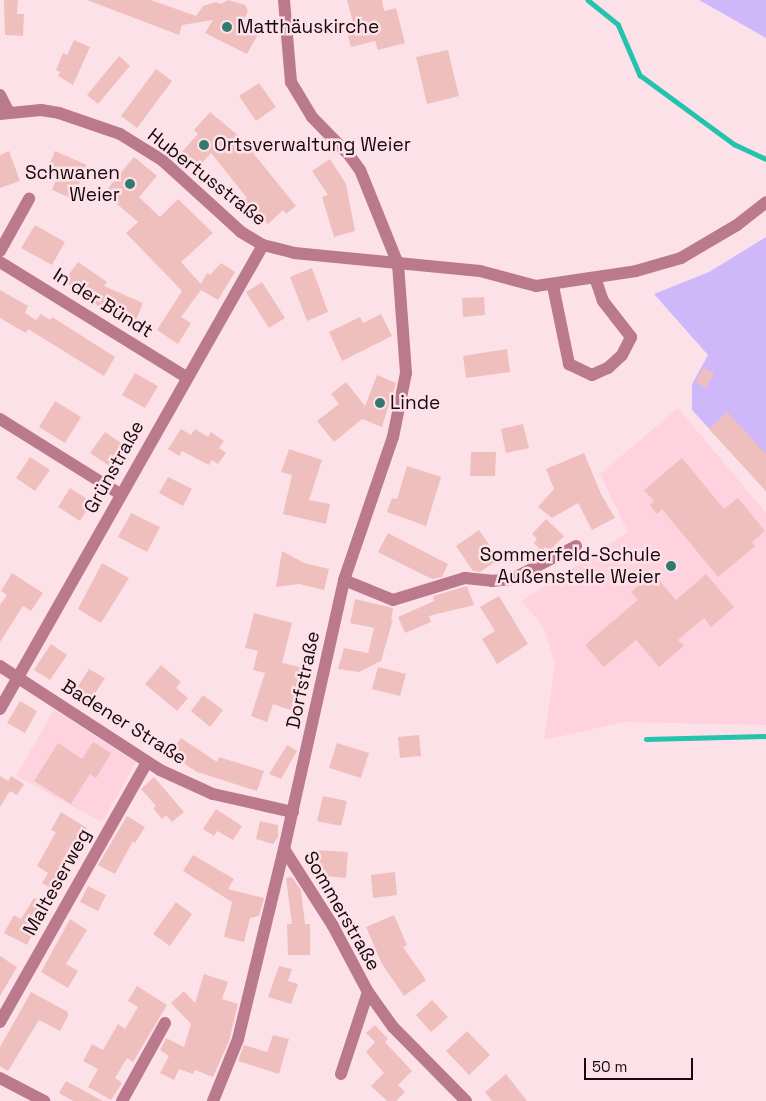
<!DOCTYPE html>
<meta charset="utf-8">
<style>
body{margin:0}
#map{position:relative;width:766px;height:1101px;overflow:hidden;background:#fde1e8;font-family:"Space Grotesk",sans-serif}
div>[style]{position:absolute}
[style*='--x']{left:calc(var(--x)*1px);top:calc(var(--y)*1px);width:calc(var(--w)*1px);rotate:calc(var(--a)*1deg)}
.built>*{inset:0;background:#fed2de}
.green>*{inset:0;background:#cfb8fa}
.stream>*{height:4.5px;margin:-2.25px;padding:0 2.25px;transform-origin:2.25px;border-radius:2.25px;background:#23c3ad}
.building>*{inset:0;background:#efbfbd}
.minor>*{height:12px;margin:-6px;padding:0 6px;transform-origin:6px;border-radius:6px;background:#ba798d}
.tertiary>*{height:12px;margin:-6px;padding:0 6px;transform-origin:6px;border-radius:6px;background:#ba798d}
.dots>*{width:14px;height:14px;translate:-50% -50%;box-sizing:border-box;border:2px solid #fde1e8;border-radius:50%}
span{translate:-50% -50%;white-space:nowrap;text-align:center;line-height:1.15;-webkit-text-stroke:5px #fde1e8;paint-order:stroke}
.poi-label{font-size:19px;color:#17080d}
.left{translate:0 -50%;text-align:left}
.right{translate:-100% -50%;text-align:right}
.street-label{font-size:19px;color:#17080d}
.scale{position:absolute;left:584px;top:1058px;width:109px;height:22px;box-sizing:border-box;border:2px solid #17080d;border-top:0;padding-left:6px;font-size:15px;line-height:18px;white-space:nowrap;color:#17080d;-webkit-text-stroke:4px #fde1e8;paint-order:stroke}
</style>
<div id="map">
<div class="built">
<div style="clip-path:polygon(678px 408px,766px 513px,766px 725px,624px 722px,544px 740px,555px 664px,544px 628px,522px 601px,628px 532px,600px 474px)"></div>
<div style="clip-path:polygon(54px 710px,136px 762px,102px 822px,16px 776px)"></div>
</div>
<div class="green">
<div style="clip-path:polygon(699px 0,766px 0,766px 38px)"></div>
<div style="clip-path:polygon(766px 237px,766px 491px,692px 410px,692px 384px,708px 355px,654px 294px,709px 272px)"></div>
</div>
<div class="stream">
<div style="--x:588;--y:0;--w:38;--a:39"></div>
<div style="--x:618;--y:24;--w:56;--a:66.7"></div>
<div style="--x:640;--y:75;--w:117;--a:36.3"></div>
<div style="--x:734;--y:144;--w:35;--a:25"></div>
<div style="--x:646;--y:739;--w:120;--a:-1.4"></div>
</div>
<div class="building">
<div style="clip-path:polygon(4px 0,18px 0,17px 14px,24px 14px,23px 36px,5px 35px)"></div>
<div style="clip-path:polygon(87px 0,151px 0,196px 16px,203px 6px,216px 2px,221px 4px,228px 0,245px 5px,248px 11px,243px 22px,260px 31px,247px 54px,205px 33px,213px 20px,182px 25px,179px 35px)"></div>
<div style="clip-path:polygon(347px 0,382px 0,384px 11px,396px 8px,405px 43px,378px 50px,375px 41px,351px 47px,346px 28px,354px 26px)"></div>
<div style="clip-path:polygon(74px 40px,90px 47px,73px 85px,58px 76px,60px 72px,56px 70px,63px 53px,67px 55px)"></div>
<div style="clip-path:polygon(448px 50px,459px 96px,427px 104px,416px 57px)"></div>
<div style="clip-path:polygon(119px 56px,130px 66px,98px 104px,87px 95px)"></div>
<div style="clip-path:polygon(156px 69px,172px 81px,137px 128px,121px 116px)"></div>
<div style="clip-path:polygon(259px 83px,276px 107px,256px 121px,239px 96px)"></div>
<div style="clip-path:polygon(210px 112px,241px 138px,296px 206px,286px 214px,283px 210px,268px 224px,260px 218px,255px 222px,240px 204px,247px 198px,211px 153px,196px 170px,179px 155px,198px 134px,194px 130px)"></div>
<div style="clip-path:polygon(9px 151px,20px 181px,0 188px,0 155px)"></div>
<div style="clip-path:polygon(55px 151px,87px 165px,73px 199px,52px 190px,57px 177px,46px 173px)"></div>
<div style="clip-path:polygon(134px 157px,157px 176px,139px 197px,160px 217px,178px 199px,213px 233px,181px 262px,201px 284px,207px 273px,210px 275px,221px 263px,235px 272px,218px 300px,201px 290px,181px 317px,191px 323px,178px 344px,157px 330px,182px 291px,126px 233px,138px 222px,104px 193px)"></div>
<div style="clip-path:polygon(330px 159px,346px 184px,355px 231px,334px 237px,322px 197px,328px 195px,312px 171px)"></div>
<div style="clip-path:polygon(35px 225px,65px 242px,52px 265px,21px 248px)"></div>
<div style="clip-path:polygon(78px 262px,107px 282px,104px 286px,143px 303px,134px 325px,111px 315px,64px 281px)"></div>
<div style="clip-path:polygon(312px 268px,328px 312px,307px 321px,290px 277px)"></div>
<div style="clip-path:polygon(262px 282px,285px 318px,269px 328px,246px 292px)"></div>
<div style="clip-path:polygon(0 290px,28px 306px,25px 313px,36px 320px,41px 314px,50px 320px,52px 317px,115px 357px,104px 376px,28px 329px,26px 333px,0 318px)"></div>
<div style="clip-path:polygon(484px 297px,485px 315px,463px 317px,462px 298px)"></div>
<div style="clip-path:polygon(381px 314px,392px 336px,342px 361px,329px 332px,360px 317px,363px 323px)"></div>
<div style="clip-path:polygon(507px 349px,510px 372px,466px 378px,463px 356px)"></div>
<div style="clip-path:polygon(703px 368px,714px 373px,706px 388px,696px 382px)"></div>
<div style="clip-path:polygon(135px 373px,158px 386px,145px 408px,122px 395px)"></div>
<div style="clip-path:polygon(377px 375px,396px 383px,382px 427px,362px 419px,334px 442px,317px 421px,339px 404px,331px 394px,346px 382px,365px 406px)"></div>
<div style="clip-path:polygon(55px 401px,81px 417px,65px 443px,39px 427px)"></div>
<div style="clip-path:polygon(727px 412px,766px 454px,766px 491px,709px 429px)"></div>
<div style="clip-path:polygon(523px 424px,529px 448px,506px 453px,501px 429px)"></div>
<div style="clip-path:polygon(181px 429px,191px 435px,195px 429px,208px 437px,211px 432px,224px 441px,219px 448px,226px 453px,218px 464px,212px 460px,209px 465px,182px 451px,179px 456px,168px 449px)"></div>
<div style="clip-path:polygon(105px 432px,129px 448px,114px 469px,90px 453px)"></div>
<div style="clip-path:polygon(289px 449px,322px 460px,309px 500px,330px 504px,326px 524px,283px 514px,292px 475px,281px 472px)"></div>
<div style="clip-path:polygon(471px 452px,496px 452px,495px 476px,470px 476px)"></div>
<div style="clip-path:polygon(584px 453px,601px 494px,615px 518px,592px 530px,578px 503px,552px 518px,538px 507px,554px 489px,546px 469px)"></div>
<div style="clip-path:polygon(30px 457px,50px 470px,35px 491px,16px 478px)"></div>
<div style="clip-path:polygon(682px 458px,724px 509px,738px 498px,765px 531px,752px 542px,755px 546px,718px 577px,662px 509px,657px 514px,650px 505px,654px 501px,644px 490px)"></div>
<div style="clip-path:polygon(407px 466px,441px 477px,426px 526px,387px 512px,392px 498px,397px 499px)"></div>
<div style="clip-path:polygon(168px 477px,192px 489px,183px 506px,159px 493px)"></div>
<div style="clip-path:polygon(70px 488px,92px 502px,80px 521px,58px 507px)"></div>
<div style="clip-path:polygon(131px 513px,160px 527px,147px 552px,118px 537px)"></div>
<div style="clip-path:polygon(546px 519px,564px 536px,549px 551px,545px 547px,542px 551px,534px 543px,537px 539px,532px 534px)"></div>
<div style="clip-path:polygon(479px 530px,499px 559px,480px 572px,473px 571px,456px 546px)"></div>
<div style="clip-path:polygon(388px 533px,448px 564px,442px 577px,432px 579px,378px 552px)"></div>
<div style="clip-path:polygon(282px 551px,304px 563px,329px 569px,324px 590px,299px 584px,276px 587px)"></div>
<div style="clip-path:polygon(102px 563px,129px 578px,101px 623px,78px 609px)"></div>
<div style="clip-path:polygon(12px 573px,43px 593px,31px 611px,23px 606px,0 642px,0 605px,7px 595px,1px 591px)"></div>
<div style="clip-path:polygon(653px 573px,676px 600px,706px 574px,734px 607px,711px 627px,704px 618px,678px 640px,684px 646px,659px 667px,636px 640px,604px 667px,585px 645px,638px 600px,631px 592px)"></div>
<div style="clip-path:polygon(467px 586px,474px 605px,429px 616px,431px 622px,405px 633px,398px 617px,434px 601px,433px 596px)"></div>
<div style="clip-path:polygon(499px 596px,528px 644px,497px 664px,482px 639px,495px 631px,480px 607px)"></div>
<div style="clip-path:polygon(355px 599px,393px 608px,391px 621px,393px 619px,381px 661px,359px 672px,338px 669px,344px 648px,368px 653px,374px 628px,350px 623px)"></div>
<div style="clip-path:polygon(254px 613px,292px 623px,282px 663px,308px 669px,296px 712px,273px 704px,267px 722px,251px 716px,265px 673px,253px 670px,258px 651px,245px 648px)"></div>
<div style="clip-path:polygon(51px 644px,67px 655px,50px 680px,34px 670px)"></div>
<div style="clip-path:polygon(161px 665px,181px 682px,176px 688px,188px 698px,177px 711px,145px 684px)"></div>
<div style="clip-path:polygon(378px 667px,406px 674px,400px 696px,372px 689px)"></div>
<div style="clip-path:polygon(89px 669px,105px 678px,87px 706px,71px 697px)"></div>
<div style="clip-path:polygon(203px 695px,223px 710px,210px 727px,191px 711px)"></div>
<div style="clip-path:polygon(20px 701px,37px 711px,25px 733px,7px 723px)"></div>
<div style="clip-path:polygon(419px 735px,421px 756px,400px 758px,398px 737px)"></div>
<div style="clip-path:polygon(181px 738px,217px 762px,219px 757px,264px 771px,257px 791px,197px 772px,170px 754px)"></div>
<div style="clip-path:polygon(93px 742px,111px 753px,96px 778px,90px 774px,71px 804px,34px 781px,58px 743px,82px 759px)"></div>
<div style="clip-path:polygon(337px 743px,369px 753px,361px 778px,329px 768px)"></div>
<div style="clip-path:polygon(287px 745px,297px 751px,281px 779px,269px 774px)"></div>
<div style="clip-path:polygon(0 776px,8px 781px,11px 776px,24px 784px,17px 795px,10px 791px,0 807px)"></div>
<div style="clip-path:polygon(154px 777px,184px 812px,172px 822px,166px 815px,162px 819px,153px 808px,156px 806px,141px 789px)"></div>
<div style="clip-path:polygon(323px 796px,347px 801px,341px 826px,317px 821px)"></div>
<div style="clip-path:polygon(216px 809px,242px 826px,233px 840px,217px 831px,214px 836px,203px 829px)"></div>
<div style="clip-path:polygon(61px 812px,87px 828px,53px 889px,42px 883px,48px 873px,37px 866px,56px 832px,51px 830px)"></div>
<div style="clip-path:polygon(127px 816px,145px 827px,135px 843px,133px 841px,115px 874px,98px 865px)"></div>
<div style="clip-path:polygon(260px 821px,278px 825px,278px 837px,273px 844px,256px 839px)"></div>
<div style="clip-path:polygon(316px 850px,348px 852px,346px 878px,314px 875px)"></div>
<div style="clip-path:polygon(193px 855px,234px 879px,228px 889px,264px 898px,259px 916px,250px 918px,244px 942px,224px 937px,232px 902px,183px 871px)"></div>
<div style="clip-path:polygon(395px 872px,397px 895px,373px 898px,371px 875px)"></div>
<div style="clip-path:polygon(292px 877px,301px 890px,305px 924px,310px 924px,310px 955px,288px 955px,287px 924px,292px 924px,286px 878px)"></div>
<div style="clip-path:polygon(88px 886px,106px 895px,98px 911px,80px 902px)"></div>
<div style="clip-path:polygon(34px 898px,46px 905px,27px 945px,4px 933px,14px 915px,21px 919px)"></div>
<div style="clip-path:polygon(176px 902px,192px 914px,170px 946px,153px 934px)"></div>
<div style="clip-path:polygon(394px 915px,407px 945px,403px 947px,426px 980px,404px 996px,382px 964px,366px 927px)"></div>
<div style="clip-path:polygon(70px 919px,87px 930px,66px 964px,78px 971px,68px 988px,41px 972px)"></div>
<div style="clip-path:polygon(0 956px,17px 967px,0 996px)"></div>
<div style="clip-path:polygon(279px 966px,292px 969px,288px 981px,298px 984px,291px 1004px,268px 997px)"></div>
<div style="clip-path:polygon(204px 974px,228px 982px,222px 999px,238px 1004px,229px 1041px,213px 1077px,195px 1070px,193px 1074px,179px 1069px,174px 1080px,160px 1073px,169px 1056px,160px 1050px,166px 1038px,184px 1047px,191px 1024px,171px 1003px,184px 991px,195px 1003px)"></div>
<div style="clip-path:polygon(137px 986px,167px 1005px,133px 1062px,127px 1058px,115px 1078px,122px 1083px,111px 1100px,88px 1087px,98px 1069px,83px 1061px,92px 1044px,103px 1050px,118px 1024px,125px 1029px,138px 1007px,128px 1001px)"></div>
<div style="clip-path:polygon(31px 992px,68px 1012px,68px 1016px,60px 1031px,39px 1020px,8px 1071px,0 1066px,0 1047px)"></div>
<div style="clip-path:polygon(432px 1000px,448px 1017px,431px 1032px,416px 1015px)"></div>
<div style="clip-path:polygon(375px 1025px,388px 1039px,385px 1042px,412px 1071px,398px 1085px,405px 1092px,396px 1101px,387px 1101px,371px 1086px,384px 1073px,366px 1052px,375px 1042px,366px 1033px)"></div>
<div style="clip-path:polygon(467px 1031px,490px 1055px,469px 1075px,446px 1051px)"></div>
<div style="clip-path:polygon(273px 1035px,289px 1039px,279px 1074px,238px 1061px,244px 1045px,267px 1052px)"></div>
<div style="clip-path:polygon(506px 1074px,527px 1101px,492px 1101px,485px 1092px)"></div>
<div style="clip-path:polygon(66px 1081px,103px 1101px,73px 1101px,59px 1093px)"></div>
</div>
<div class="minor">
<div style="--x:0;--y:95;--w:18;--a:63"></div>
<div style="--x:0;--y:251;--w:60;--a:-60.9"></div>
<div style="--x:0;--y:262;--w:219;--a:31.7"></div>
<div style="--x:553;--y:286;--w:80;--a:78.4"></div>
<div style="--x:569;--y:364;--w:25;--a:26"></div>
<div style="--x:592;--y:375;--w:17;--a:-24"></div>
<div style="--x:608;--y:368;--w:19;--a:-43"></div>
<div style="--x:622;--y:355;--w:20;--a:-63"></div>
<div style="--x:631;--y:337;--w:46;--a:-127.9"></div>
<div style="--x:603;--y:301;--w:24;--a:-109"></div>
<div style="--x:0;--y:419;--w:142;--a:32"></div>
<div style="--x:344;--y:580;--w:53;--a:22.2"></div>
<div style="--x:393;--y:600;--w:75;--a:-17"></div>
<div style="--x:465;--y:578;--w:27;--a:6"></div>
<div style="--x:492;--y:581;--w:20;--a:-6"></div>
<div style="--x:512;--y:579;--w:72;--a:-27.3"></div>
<div style="--x:0;--y:666;--w:191;--a:33"></div>
<div style="--x:160;--y:770;--w:58;--a:24.4"></div>
<div style="--x:213;--y:794;--w:82;--a:12.7"></div>
<div style="--x:0;--y:709;--w:533;--a:-60.45"></div>
<div style="--x:284;--y:849;--w:91;--a:57.5"></div>
<div style="--x:333;--y:926;--w:75;--a:62.1"></div>
<div style="--x:368;--y:992;--w:43;--a:54.5"></div>
<div style="--x:393;--y:1027;--w:104;--a:45.4"></div>
<div style="--x:0;--y:1022;--w:299;--a:-60.5"></div>
<div style="--x:341;--y:1074;--w:86;--a:-71.8"></div>
<div style="--x:0;--y:1078;--w:50;--a:27.6"></div>
<div style="--x:122;--y:1101;--w:89;--a:-61.1"></div>
<div style="--x:213;--y:1101;--w:67;--a:-68"></div>
<div style="--x:238;--y:1039;--w:195;--a:-76.4"></div>
<div style="--x:284;--y:849;--w:276;--a:-77.4"></div>
<div style="--x:344;--y:580;--w:151;--a:-71.1"></div>
<div style="--x:393;--y:437;--w:65;--a:-78.5"></div>
<div style="--x:406;--y:373;--w:109;--a:-94.2"></div>
<div style="--x:398;--y:264;--w:101;--a:-112"></div>
<div style="--x:360;--y:170;--w:17;--a:-126"></div>
<div style="--x:350;--y:156;--w:54;--a:-134.3"></div>
<div style="--x:312;--y:117;--w:41;--a:-121"></div>
<div style="--x:291;--y:82;--w:82;--a:-94.9"></div>
</div>
<div class="tertiary">
<div style="--x:0;--y:114;--w:41;--a:-5.6"></div>
<div style="--x:41;--y:110;--w:18;--a:9"></div>
<div style="--x:59;--y:113;--w:65;--a:19"></div>
<div style="--x:120;--y:134;--w:49;--a:31.8"></div>
<div style="--x:162;--y:160;--w:107;--a:42.3"></div>
<div style="--x:241;--y:232;--w:26;--a:31"></div>
<div style="--x:263;--y:245;--w:32;--a:14"></div>
<div style="--x:294;--y:253;--w:187;--a:5.5"></div>
<div style="--x:480;--y:271;--w:58;--a:15"></div>
<div style="--x:536;--y:286;--w:101;--a:-8.5"></div>
<div style="--x:636;--y:271;--w:47;--a:-16.1"></div>
<div style="--x:681;--y:258;--w:65;--a:-30.5"></div>
<div style="--x:737;--y:225;--w:37;--a:-38"></div>
</div>
<div class="dots">
<div style="left:227px;top:27px;background:#34796d"></div>
<div style="left:204px;top:145px;background:#34796d"></div>
<div style="left:130px;top:184px;background:#34796d"></div>
<div style="left:380px;top:403px;background:#34796d"></div>
<div style="left:671px;top:566px;background:#34796d"></div>
</div>
<div class="poi-label">
<span class="left" style="left:237px;top:27px">Matthäuskirche</span>
<span class="left" style="left:214px;top:145px">Ortsverwaltung Weier</span>
<span class="right" style="left:120px;top:184px">Schwanen<br>Weier</span>
<span class="left" style="left:390px;top:403px">Linde</span>
<span class="right" style="left:661px;top:566px">Sommerfeld-Schule<br>Außenstelle Weier</span>
</div>
<div class="street-label">
<span style="left:207px;top:177px;rotate:38deg">Hubertusstraße</span>
<span style="left:103px;top:303px;rotate:32deg">In der Bündt</span>
<span style="left:114px;top:467px;rotate:-61deg">Grünstraße</span>
<span style="left:303px;top:680px;rotate:-78deg">Dorfstraße</span>
<span style="left:124px;top:722px;rotate:32deg">Badener Straße</span>
<span style="left:57px;top:882px;rotate:-61deg">Malteserweg</span>
<span style="left:342px;top:911px;rotate:60deg">Sommerstraße</span>
</div>
<div class="scale">50 m</div>
</div>
